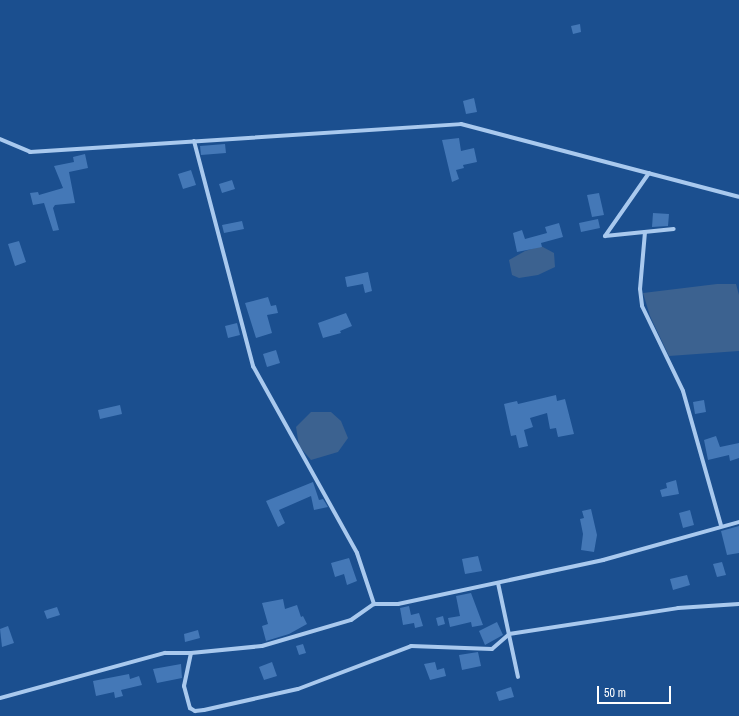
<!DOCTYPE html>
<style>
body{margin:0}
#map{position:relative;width:739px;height:716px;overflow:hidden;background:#1b4f8f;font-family:"Archivo Narrow",sans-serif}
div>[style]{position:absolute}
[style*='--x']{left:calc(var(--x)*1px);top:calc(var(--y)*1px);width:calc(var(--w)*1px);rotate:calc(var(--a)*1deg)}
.water>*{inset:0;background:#3c6290}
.building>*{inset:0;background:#4478b7}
.street>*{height:4px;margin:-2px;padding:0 2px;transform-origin:2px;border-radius:2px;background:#a9c9ee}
span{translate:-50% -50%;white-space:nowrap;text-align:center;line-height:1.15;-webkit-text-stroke:3px #1b4f8f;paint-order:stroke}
.scale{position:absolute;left:597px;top:686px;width:74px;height:18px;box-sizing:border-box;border:2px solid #fff;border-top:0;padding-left:5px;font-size:12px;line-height:14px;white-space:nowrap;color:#fff;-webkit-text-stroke:3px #1b4f8f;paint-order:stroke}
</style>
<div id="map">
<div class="water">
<div style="clip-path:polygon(541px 246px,554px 253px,555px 267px,538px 275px,519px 278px,512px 275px,509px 260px,525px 251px)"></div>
<div style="clip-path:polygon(717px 284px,736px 284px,739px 295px,739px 351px,669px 356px,650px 316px,643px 293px)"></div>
<div style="clip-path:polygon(311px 412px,331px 412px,341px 421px,348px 438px,338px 452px,311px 460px,299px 446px,296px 427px)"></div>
</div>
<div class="building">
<div style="clip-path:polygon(580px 24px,581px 32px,573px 34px,571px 26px)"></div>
<div style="clip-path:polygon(474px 98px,477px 112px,466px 114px,463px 101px)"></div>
<div style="clip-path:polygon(459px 138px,461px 151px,474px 148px,477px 162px,463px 165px,464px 168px,456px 170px,459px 179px,452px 182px,442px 140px)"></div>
<div style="clip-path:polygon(225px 144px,226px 153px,201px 155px,200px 146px)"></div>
<div style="clip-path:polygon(85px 154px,88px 168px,69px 172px,75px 203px,55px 205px,53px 208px,59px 230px,53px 231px,44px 203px,33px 205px,30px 193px,38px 192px,39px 195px,63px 188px,54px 166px,74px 162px,73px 157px)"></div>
<div style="clip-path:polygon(191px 170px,196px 185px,183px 189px,178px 174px)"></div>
<div style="clip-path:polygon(232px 180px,235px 189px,222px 193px,219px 184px)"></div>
<div style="clip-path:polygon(599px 193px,604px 215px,592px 217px,587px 195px)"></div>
<div style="clip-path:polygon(653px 213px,669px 214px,668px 226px,652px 227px)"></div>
<div style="clip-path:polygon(598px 219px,600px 228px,581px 232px,579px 223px)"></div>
<div style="clip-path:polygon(242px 221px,244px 229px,224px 233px,222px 225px)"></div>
<div style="clip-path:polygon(559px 223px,563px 237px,541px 243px,542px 247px,517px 252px,513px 233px,522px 230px,525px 239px,547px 233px,545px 227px)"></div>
<div style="clip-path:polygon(19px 241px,26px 262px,15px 266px,8px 244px)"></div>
<div style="clip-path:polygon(368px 272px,372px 291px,365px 293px,363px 284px,347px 287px,345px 277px)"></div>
<div style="clip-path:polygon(268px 297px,271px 306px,276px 305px,278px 313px,267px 315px,272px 333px,256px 338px,245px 303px)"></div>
<div style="clip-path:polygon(346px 313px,352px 326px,340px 331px,341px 333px,323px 338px,318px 323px)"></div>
<div style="clip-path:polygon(237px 323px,240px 335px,228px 338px,225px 326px)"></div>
<div style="clip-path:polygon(276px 350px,280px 363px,267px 367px,263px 354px)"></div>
<div style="clip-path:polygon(556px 395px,557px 401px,565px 399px,574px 434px,558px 437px,556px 428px,550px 429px,547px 413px,530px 418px,533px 427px,524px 430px,528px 446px,519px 448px,516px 435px,511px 436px,504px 404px,517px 401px,518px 404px)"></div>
<div style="clip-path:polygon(704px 400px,706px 412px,695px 414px,693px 402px)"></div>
<div style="clip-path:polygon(120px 405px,122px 414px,100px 419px,98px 410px)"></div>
<div style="clip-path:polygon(716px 436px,720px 447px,739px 443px,739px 458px,730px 461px,729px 455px,708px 460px,704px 440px)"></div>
<div style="clip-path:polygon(676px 480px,679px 494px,662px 497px,660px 490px,667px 488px,666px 483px)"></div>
<div style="clip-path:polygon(313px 482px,319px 500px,323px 499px,328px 507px,314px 510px,311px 496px,279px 510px,285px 523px,278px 527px,266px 501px)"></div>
<div style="clip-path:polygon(591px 509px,597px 535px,594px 552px,581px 550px,583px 534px,580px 519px,584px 518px,582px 511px)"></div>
<div style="clip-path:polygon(690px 510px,694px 525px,683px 528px,679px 513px)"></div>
<div style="clip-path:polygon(739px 526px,739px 553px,727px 555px,721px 531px)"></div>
<div style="clip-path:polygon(478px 556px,482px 571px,465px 574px,462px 559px)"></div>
<div style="clip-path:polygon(349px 558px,357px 581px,347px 585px,344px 574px,335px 577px,331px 563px)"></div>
<div style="clip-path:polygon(722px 562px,726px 575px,717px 577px,713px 564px)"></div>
<div style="clip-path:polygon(687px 575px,690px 585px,673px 590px,670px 579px)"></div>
<div style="clip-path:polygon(471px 593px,483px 625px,472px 627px,471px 622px,450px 627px,448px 618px,460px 616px,456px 596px)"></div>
<div style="clip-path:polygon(283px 599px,285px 609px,297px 605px,301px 617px,303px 616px,307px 624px,289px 634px,266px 641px,262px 626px,268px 624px,262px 603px)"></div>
<div style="clip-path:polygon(409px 606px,411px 615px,419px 613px,423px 626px,415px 628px,414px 623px,403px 625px,400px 608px)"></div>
<div style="clip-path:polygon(57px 607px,60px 615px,47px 619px,44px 611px)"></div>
<div style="clip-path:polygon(443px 616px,445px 624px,438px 626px,436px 618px)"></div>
<div style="clip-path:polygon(497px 622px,503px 635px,485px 645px,479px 631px)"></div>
<div style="clip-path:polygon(8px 626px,14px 643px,2px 647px,0 629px)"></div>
<div style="clip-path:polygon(198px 630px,200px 638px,185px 642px,184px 634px)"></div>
<div style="clip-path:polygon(303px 644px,306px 653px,299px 655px,296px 646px)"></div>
<div style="clip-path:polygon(478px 652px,481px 666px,462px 670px,459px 655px)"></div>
<div style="clip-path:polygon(272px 662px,277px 676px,264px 680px,259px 667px)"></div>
<div style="clip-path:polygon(435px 662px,437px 670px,444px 668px,446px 676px,430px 680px,424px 664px)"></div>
<div style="clip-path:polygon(181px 664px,182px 678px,157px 683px,153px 669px)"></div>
<div style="clip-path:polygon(129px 674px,130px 679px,139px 676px,142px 685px,121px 690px,123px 696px,115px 698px,114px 692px,96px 696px,93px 681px)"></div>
<div style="clip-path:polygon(511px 687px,514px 697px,499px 701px,496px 692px)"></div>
</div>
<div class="street">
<div style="--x:0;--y:139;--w:33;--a:23"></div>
<div style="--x:30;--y:152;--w:432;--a:-3.7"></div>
<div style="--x:461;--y:124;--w:287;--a:14.7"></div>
<div style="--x:194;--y:141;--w:233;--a:75.3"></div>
<div style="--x:253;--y:366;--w:214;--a:60.9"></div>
<div style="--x:357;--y:553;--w:54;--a:71.6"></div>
<div style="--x:649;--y:173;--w:77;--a:124.9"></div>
<div style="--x:605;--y:236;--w:69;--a:-5.8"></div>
<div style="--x:645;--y:232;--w:57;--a:95"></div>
<div style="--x:640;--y:289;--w:17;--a:83"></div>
<div style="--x:642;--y:306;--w:94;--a:64.2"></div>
<div style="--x:683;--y:391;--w:139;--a:74.2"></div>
<div style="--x:498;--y:583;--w:96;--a:78"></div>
<div style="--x:191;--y:653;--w:71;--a:-5.6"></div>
<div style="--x:262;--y:646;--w:93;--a:-16.3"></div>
<div style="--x:351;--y:620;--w:28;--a:-35"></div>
<div style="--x:374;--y:604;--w:24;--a:0"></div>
<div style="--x:398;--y:604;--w:210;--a:-12.1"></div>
<div style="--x:603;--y:560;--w:141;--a:-15.6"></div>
<div style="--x:0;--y:698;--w:171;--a:-15.3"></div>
<div style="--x:165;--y:653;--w:26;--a:0"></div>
<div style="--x:191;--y:653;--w:34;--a:102"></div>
<div style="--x:184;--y:686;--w:23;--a:75"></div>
<div style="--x:190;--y:708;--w:6;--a:31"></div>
<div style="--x:195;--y:711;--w:9;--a:-6"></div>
<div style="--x:204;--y:710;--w:96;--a:-12.6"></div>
<div style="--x:298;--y:689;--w:121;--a:-20.8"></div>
<div style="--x:411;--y:646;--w:81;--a:2.1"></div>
<div style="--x:492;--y:649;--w:23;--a:-41"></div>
<div style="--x:509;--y:634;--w:171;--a:-8.7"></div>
<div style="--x:678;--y:608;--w:61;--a:-3.8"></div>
</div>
<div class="scale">50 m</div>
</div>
